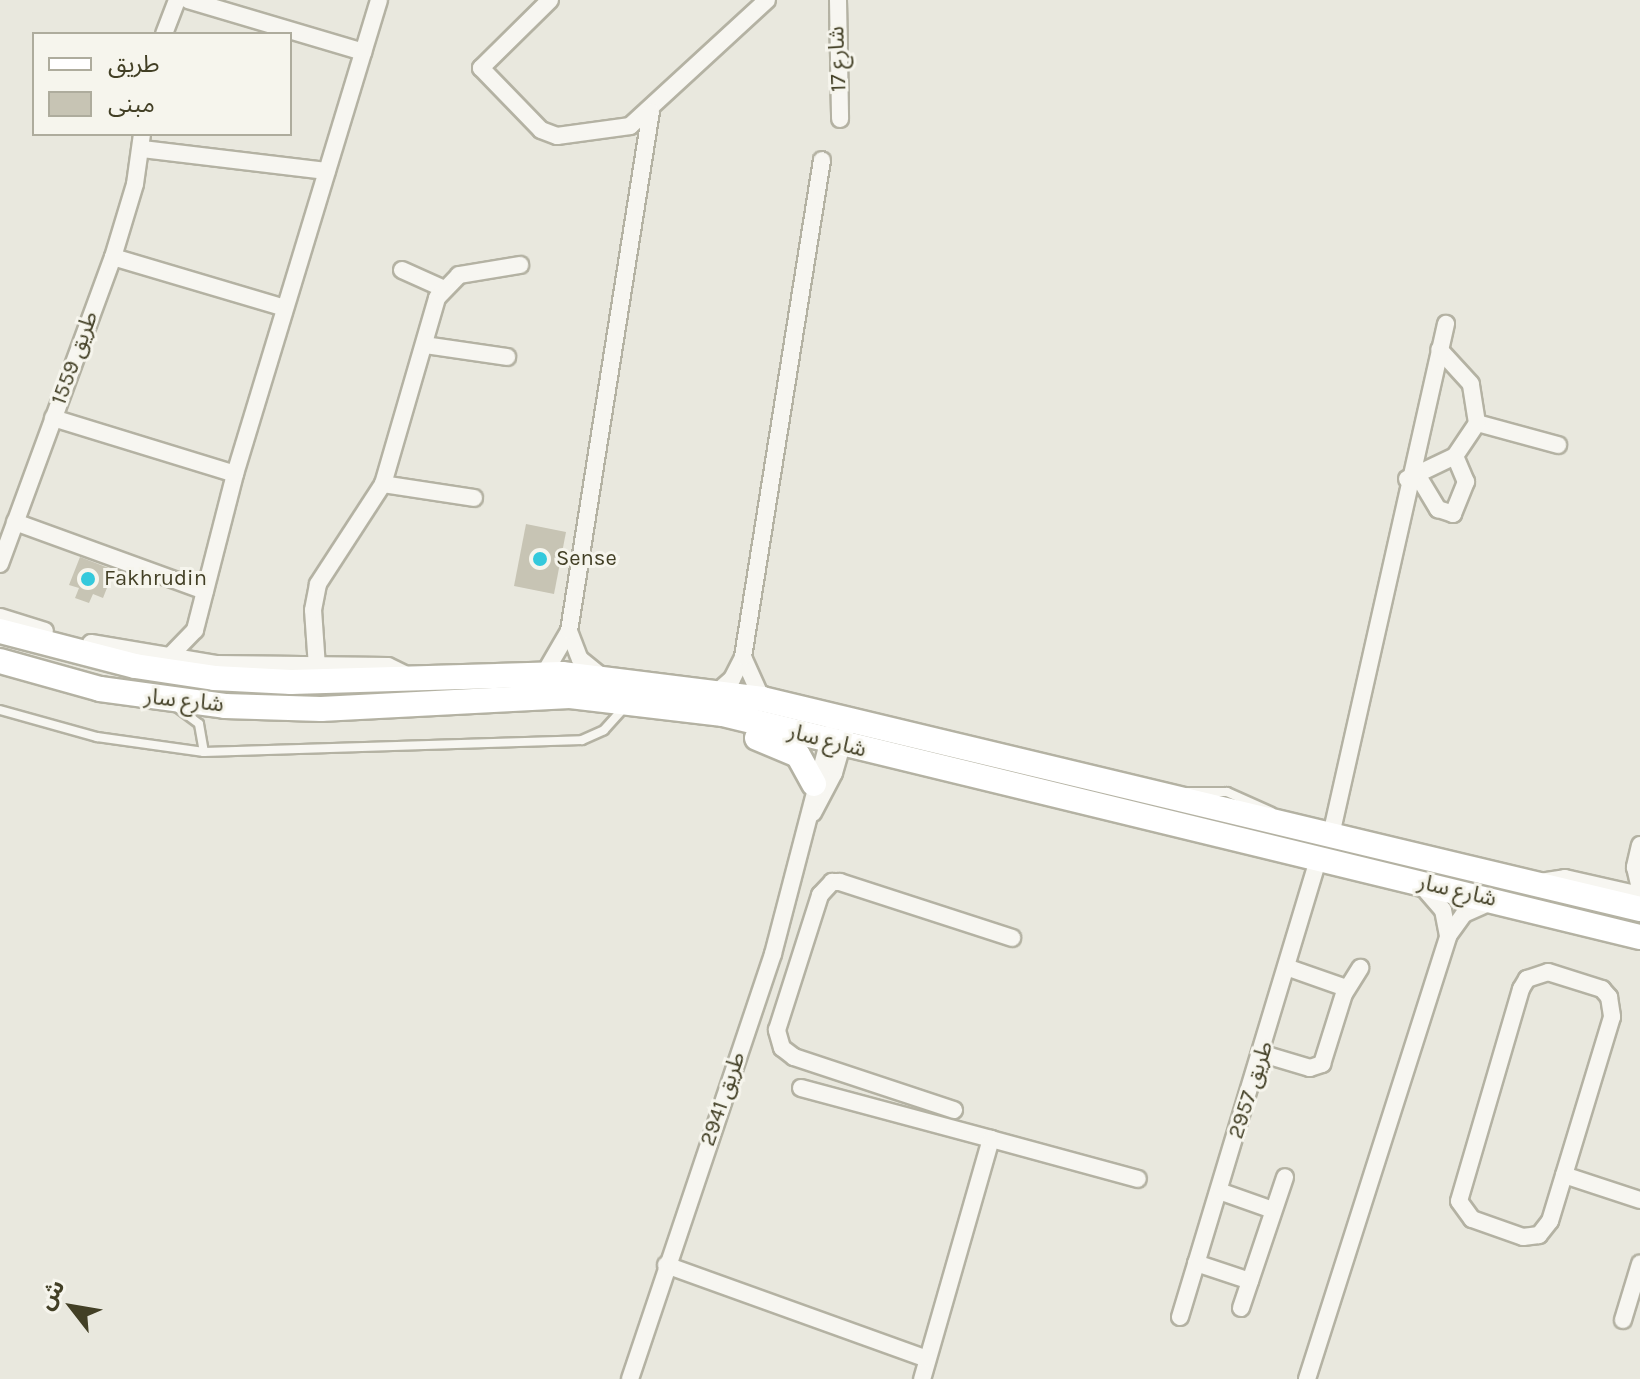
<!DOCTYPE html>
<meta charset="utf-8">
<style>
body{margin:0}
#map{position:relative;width:1640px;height:1379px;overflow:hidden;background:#e9e8de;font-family:Karla,"Noto Sans Arabic",sans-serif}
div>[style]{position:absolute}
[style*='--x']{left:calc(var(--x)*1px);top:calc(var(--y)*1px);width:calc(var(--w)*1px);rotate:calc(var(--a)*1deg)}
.building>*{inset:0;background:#c7c4b4}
.roads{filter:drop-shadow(2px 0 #b4b2a3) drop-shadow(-2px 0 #b4b2a3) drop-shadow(0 2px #b4b2a3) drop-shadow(0 -2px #b4b2a3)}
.lane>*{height:8px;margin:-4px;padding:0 4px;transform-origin:4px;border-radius:4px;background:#f7f6f1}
.street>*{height:16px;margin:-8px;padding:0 8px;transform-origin:8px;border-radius:8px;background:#f7f6f1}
.secondary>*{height:24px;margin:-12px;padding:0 12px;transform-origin:12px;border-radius:12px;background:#fff}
.dots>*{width:22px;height:22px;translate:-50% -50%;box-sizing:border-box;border:4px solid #f6f5ed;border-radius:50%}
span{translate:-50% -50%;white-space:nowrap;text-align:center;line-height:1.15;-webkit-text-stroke:6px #f6f5ed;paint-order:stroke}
.street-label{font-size:22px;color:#423f25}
.poi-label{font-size:22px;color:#423f25}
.left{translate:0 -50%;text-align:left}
.legend{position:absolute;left:32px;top:32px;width:260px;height:104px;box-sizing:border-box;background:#f6f5ed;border:2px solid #aeac9d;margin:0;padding:10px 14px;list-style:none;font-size:24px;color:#423f25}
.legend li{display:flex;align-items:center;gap:16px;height:40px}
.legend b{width:40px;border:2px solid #aeac9d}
.north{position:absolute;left:32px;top:1267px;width:80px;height:80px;-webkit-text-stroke:6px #f6f5ed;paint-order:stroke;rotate:301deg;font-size:22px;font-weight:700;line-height:32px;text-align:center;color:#423f25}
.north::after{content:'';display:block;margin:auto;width:28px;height:36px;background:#423f25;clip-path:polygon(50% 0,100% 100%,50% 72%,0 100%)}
</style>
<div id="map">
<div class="building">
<div style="clip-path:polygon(526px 524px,566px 532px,554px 594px,514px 586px)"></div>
<div style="clip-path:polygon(80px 557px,114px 570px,103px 598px,93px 594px,89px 603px,75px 598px,79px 588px,69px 585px)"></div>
</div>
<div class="roads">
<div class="lane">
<div style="--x:178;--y:708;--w:26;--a:37"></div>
<div style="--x:199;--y:724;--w:28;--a:80"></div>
<div style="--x:0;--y:710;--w:101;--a:15.6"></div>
<div style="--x:97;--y:737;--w:108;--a:8"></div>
<div style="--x:204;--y:752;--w:378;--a:-1.8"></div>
<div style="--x:582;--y:740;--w:24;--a:-24"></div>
<div style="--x:604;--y:730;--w:31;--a:-48"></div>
<div style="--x:1187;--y:792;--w:40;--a:0"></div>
<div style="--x:1227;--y:792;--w:49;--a:24"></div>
</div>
<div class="street">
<div style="--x:188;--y:0;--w:183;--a:16.5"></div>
<div style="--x:550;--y:0;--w:97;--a:135.4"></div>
<div style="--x:481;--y:68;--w:86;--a:45.9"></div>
<div style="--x:541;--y:130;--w:17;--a:21"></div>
<div style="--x:557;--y:136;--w:74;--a:-7.8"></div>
<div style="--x:630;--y:126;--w:186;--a:-42.6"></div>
<div style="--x:838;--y:0;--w:119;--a:89"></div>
<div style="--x:164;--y:34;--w:36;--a:-69"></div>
<div style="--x:142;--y:149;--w:186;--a:6.8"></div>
<div style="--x:113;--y:257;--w:179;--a:16.5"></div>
<div style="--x:402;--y:270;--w:44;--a:24.2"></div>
<div style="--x:425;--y:345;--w:83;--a:8.3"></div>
<div style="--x:53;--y:418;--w:190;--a:17.1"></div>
<div style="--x:1477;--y:423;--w:84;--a:15.2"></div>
<div style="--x:1418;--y:476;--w:39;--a:59"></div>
<div style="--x:1438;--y:509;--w:16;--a:18"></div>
<div style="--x:1453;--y:514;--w:35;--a:-68"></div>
<div style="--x:1466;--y:482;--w:28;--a:-113"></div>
<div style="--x:1407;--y:479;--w:53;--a:-25.6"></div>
<div style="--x:1455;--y:456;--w:40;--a:-56"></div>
<div style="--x:1477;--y:423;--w:39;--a:-99"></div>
<div style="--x:1471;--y:384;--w:47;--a:-132.4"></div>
<div style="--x:383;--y:484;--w:92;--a:8.7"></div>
<div style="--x:15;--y:522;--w:202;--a:20"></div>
<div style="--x:0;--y:564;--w:327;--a:-69.8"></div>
<div style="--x:113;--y:257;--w:76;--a:-73.2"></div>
<div style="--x:135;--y:184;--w:50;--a:-82"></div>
<div style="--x:0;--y:617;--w:47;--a:17.3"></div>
<div style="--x:569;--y:631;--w:30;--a:69"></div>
<div style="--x:580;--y:659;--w:27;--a:39"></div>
<div style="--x:91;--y:643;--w:128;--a:9.5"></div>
<div style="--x:217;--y:664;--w:171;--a:0.7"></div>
<div style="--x:388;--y:666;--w:25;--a:26"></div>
<div style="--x:743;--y:657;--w:46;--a:65.7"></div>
<div style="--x:168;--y:658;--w:39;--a:-46"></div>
<div style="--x:195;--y:630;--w:161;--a:-75.6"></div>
<div style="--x:235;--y:474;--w:495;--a:-73.1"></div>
<div style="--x:317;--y:667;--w:57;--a:-94"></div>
<div style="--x:313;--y:610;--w:26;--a:-79"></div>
<div style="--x:318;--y:584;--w:119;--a:-57"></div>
<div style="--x:383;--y:484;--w:194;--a:-73.8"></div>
<div style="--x:437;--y:298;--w:32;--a:-46"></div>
<div style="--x:459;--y:275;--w:62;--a:-9.3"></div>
<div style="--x:544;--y:674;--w:50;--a:-59.8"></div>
<div style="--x:569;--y:631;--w:526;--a:-81.04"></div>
<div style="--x:717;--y:692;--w:20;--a:-41"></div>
<div style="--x:732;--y:679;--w:25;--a:-63"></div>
<div style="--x:743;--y:657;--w:503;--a:-80.97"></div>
<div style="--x:813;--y:813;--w:45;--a:-62.3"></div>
<div style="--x:834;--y:773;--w:40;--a:-74"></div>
<div style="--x:1331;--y:835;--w:524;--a:-77.32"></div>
<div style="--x:1640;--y:845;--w:23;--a:103"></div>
<div style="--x:1635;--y:867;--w:22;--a:77"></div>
<div style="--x:1540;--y:882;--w:25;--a:-9"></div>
<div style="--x:1565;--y:878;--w:77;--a:12.8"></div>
<div style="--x:1422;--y:886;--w:32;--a:49"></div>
<div style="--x:1443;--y:910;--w:26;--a:79"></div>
<div style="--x:1289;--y:968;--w:60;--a:19.3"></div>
<div style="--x:1548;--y:972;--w:57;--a:17.5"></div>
<div style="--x:1602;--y:989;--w:11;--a:49"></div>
<div style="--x:1609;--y:997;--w:20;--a:81"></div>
<div style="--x:1612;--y:1017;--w:213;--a:106.9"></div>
<div style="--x:1550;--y:1221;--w:18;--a:128"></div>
<div style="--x:1539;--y:1235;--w:16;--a:173"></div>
<div style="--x:1523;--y:1237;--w:54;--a:-160.6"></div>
<div style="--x:1472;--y:1219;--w:22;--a:-126"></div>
<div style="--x:1459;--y:1201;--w:221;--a:-73.7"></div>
<div style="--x:1521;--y:989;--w:12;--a:-59"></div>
<div style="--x:1527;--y:979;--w:22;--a:-18"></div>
<div style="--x:1263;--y:1054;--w:49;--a:16.6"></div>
<div style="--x:1310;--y:1068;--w:13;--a:-18"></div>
<div style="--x:1322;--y:1064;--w:73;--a:-72.6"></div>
<div style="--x:1344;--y:994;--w:31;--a:-58"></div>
<div style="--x:801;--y:1088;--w:197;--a:15"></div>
<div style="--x:991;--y:1139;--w:250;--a:106"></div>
<div style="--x:954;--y:1110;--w:169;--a:-161.7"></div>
<div style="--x:794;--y:1057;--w:15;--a:-143"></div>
<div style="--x:782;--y:1048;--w:19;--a:-106"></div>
<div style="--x:777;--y:1030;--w:142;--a:-72.3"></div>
<div style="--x:820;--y:895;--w:18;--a:-47"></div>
<div style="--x:832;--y:882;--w:8;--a:0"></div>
<div style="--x:840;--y:882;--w:181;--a:18"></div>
<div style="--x:991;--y:1139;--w:152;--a:15.2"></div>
<div style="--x:1564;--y:1175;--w:80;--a:18.2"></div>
<div style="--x:1219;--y:1191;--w:57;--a:19.4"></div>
<div style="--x:1196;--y:1263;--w:57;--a:18.4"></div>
<div style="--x:666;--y:1265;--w:277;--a:19.8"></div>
<div style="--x:1241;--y:1308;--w:138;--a:-71.4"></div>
<div style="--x:1180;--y:1317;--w:476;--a:-73.2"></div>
<div style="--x:1623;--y:1320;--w:59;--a:-73.1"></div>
<div style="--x:630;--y:1379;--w:448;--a:-71.4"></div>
<div style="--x:773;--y:954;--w:229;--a:-75.4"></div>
<div style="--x:1307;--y:1379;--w:465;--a:-72.3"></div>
<div style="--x:1448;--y:936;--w:27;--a:-54"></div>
<div style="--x:1464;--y:914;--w:30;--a:-24"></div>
</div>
<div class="secondary">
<div style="--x:0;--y:631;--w:139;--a:14.5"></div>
<div style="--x:135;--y:666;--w:80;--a:8.6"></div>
<div style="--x:214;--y:678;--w:77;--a:3"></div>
<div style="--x:291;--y:682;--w:271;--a:-1.7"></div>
<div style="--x:562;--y:674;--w:202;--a:7.1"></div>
<div style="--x:762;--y:699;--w:903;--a:13.45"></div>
<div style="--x:0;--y:661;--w:104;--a:15.6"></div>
<div style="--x:100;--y:689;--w:126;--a:7.7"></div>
<div style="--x:225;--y:706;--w:96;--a:1.8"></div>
<div style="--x:321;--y:709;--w:249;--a:-3"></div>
<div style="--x:570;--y:696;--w:154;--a:6.7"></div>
<div style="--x:723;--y:714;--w:944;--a:13.67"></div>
<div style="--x:757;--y:738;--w:44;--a:22.5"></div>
<div style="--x:798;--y:755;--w:33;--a:61"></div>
</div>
</div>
<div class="dots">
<div style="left:540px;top:559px;background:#34c9dc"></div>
<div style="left:88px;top:579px;background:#34c9dc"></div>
</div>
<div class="street-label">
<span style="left:838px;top:59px;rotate:-92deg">شارع 17</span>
<span style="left:75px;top:358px;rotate:-70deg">طريق 1559</span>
<span style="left:184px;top:701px;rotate:6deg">شارع سار</span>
<span style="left:827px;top:741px;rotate:14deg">شارع سار</span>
<span style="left:1457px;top:891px;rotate:13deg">شارع سار</span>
<span style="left:1251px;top:1090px;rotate:-72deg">طريق 2957</span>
<span style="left:723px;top:1099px;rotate:-71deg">طريق 2941</span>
</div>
<div class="poi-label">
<span class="left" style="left:556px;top:559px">Sense</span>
<span class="left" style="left:104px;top:579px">Fakhrudin</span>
</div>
<ul class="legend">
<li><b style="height:10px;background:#fff"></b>طريق</li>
<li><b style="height:22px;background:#c7c4b4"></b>مبنى</li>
</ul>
<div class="north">ش</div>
</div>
